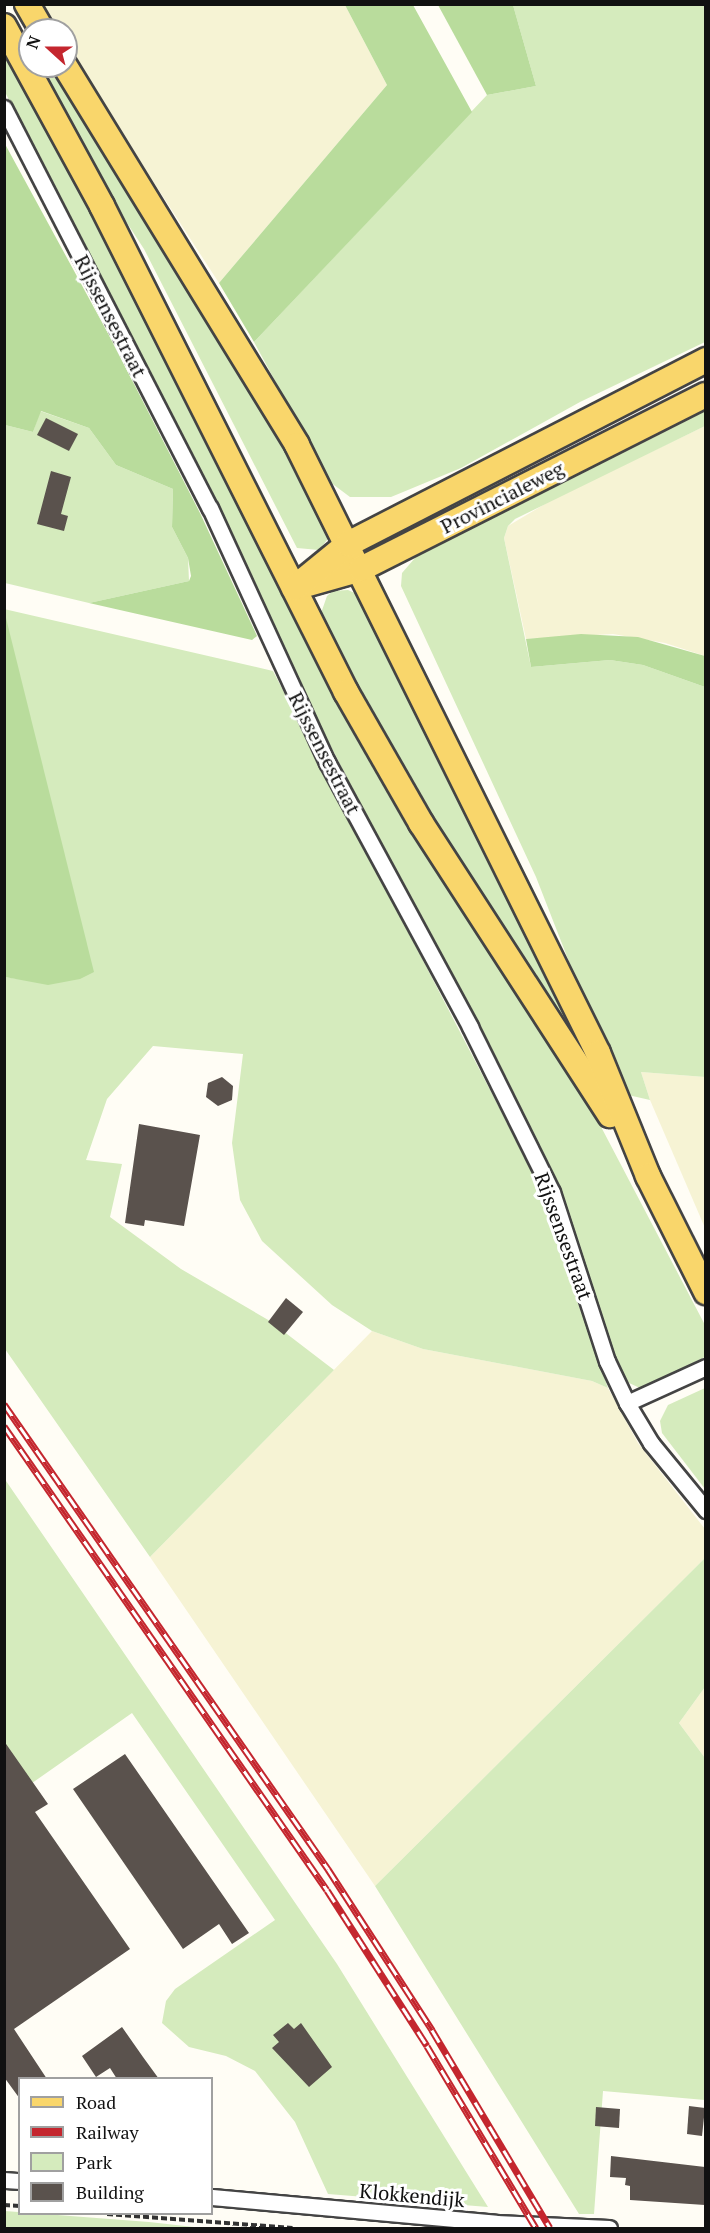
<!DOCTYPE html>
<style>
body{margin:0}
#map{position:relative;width:710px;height:2233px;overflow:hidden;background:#fffdf5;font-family:"PT Serif",serif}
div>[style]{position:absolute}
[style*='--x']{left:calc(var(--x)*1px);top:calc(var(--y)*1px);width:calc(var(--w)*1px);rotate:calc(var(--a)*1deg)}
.farmland>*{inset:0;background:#f6f3d4}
.green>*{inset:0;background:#d5ebbd}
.forest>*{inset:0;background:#b9dc9c}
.building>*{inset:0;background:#5a524d}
.path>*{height:4px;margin-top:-2px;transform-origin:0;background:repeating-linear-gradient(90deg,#333 0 6px,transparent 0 9px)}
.roads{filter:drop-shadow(2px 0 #444) drop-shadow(-2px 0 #444) drop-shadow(0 2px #444) drop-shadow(0 -2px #444)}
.street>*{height:15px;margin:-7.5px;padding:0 7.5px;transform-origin:7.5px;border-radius:7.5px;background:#fff}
.primary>*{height:24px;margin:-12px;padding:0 12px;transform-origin:12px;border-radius:12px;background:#f9d66b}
.rail>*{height:7px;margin-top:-3.5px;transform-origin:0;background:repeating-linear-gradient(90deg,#fff 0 14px,#c4262e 0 28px);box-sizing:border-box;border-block:2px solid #c4262e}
span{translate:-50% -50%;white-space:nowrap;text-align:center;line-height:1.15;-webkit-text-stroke:6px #fff;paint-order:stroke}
.street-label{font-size:20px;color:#111}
.frame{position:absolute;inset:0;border:6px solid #111;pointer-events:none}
.legend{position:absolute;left:18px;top:2077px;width:195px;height:138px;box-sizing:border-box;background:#fff;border:2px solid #a0a0a0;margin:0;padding:8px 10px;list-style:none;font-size:18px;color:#111}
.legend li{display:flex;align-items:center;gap:12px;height:30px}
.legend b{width:30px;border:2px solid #a0a0a0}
.north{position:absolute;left:18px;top:18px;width:60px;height:60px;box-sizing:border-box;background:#fff;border:2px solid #a0a0a0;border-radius:50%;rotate:291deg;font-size:16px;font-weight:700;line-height:24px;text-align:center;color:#111}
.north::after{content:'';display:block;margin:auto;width:21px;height:27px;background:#c4262e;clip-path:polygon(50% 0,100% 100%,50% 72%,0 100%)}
</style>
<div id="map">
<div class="farmland">
<div style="clip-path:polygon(38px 5px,345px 5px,387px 85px,219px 283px,66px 47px,66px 30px,55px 30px)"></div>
<div style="clip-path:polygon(705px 426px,705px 656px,665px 643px,613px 634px,526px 639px,504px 538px,508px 526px,555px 498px)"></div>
<div style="clip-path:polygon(641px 1072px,705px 1077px,705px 1228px,650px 1100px)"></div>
<div style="clip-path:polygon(372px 1331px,423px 1349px,592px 1381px,608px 1388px,638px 1443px,705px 1529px,705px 1558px,375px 1886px,150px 1557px)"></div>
<div style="clip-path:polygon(705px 1687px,705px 1758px,679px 1723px)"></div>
</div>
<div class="green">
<div style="clip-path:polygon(513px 5px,705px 5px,705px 342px,580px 402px,461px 468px,391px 497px,350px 497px,330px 482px,254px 342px,487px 95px,536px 86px)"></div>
<div style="clip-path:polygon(4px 41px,253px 537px,331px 680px,577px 1081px,705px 1325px,705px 1357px,658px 1380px,652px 1388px,642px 1389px,627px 1382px,608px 1343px,551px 1173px,294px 675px,219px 509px,5px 92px)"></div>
<div style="clip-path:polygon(30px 66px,52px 66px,92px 135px,174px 259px,285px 448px,331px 535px,319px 550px,297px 548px,144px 249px,54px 111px)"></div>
<div style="clip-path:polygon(705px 407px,705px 426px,515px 519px,508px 526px,504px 538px,531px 667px,610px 660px,643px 665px,705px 687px,705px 1077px,641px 1072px,650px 1100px,628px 1095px,598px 1036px,536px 877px,401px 586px,402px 573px,421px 551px)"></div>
<div style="clip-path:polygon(40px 411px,89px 428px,116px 465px,173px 489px,172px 527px,188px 558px,189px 581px,89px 603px,5px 583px,5px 425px,33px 432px)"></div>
<div style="clip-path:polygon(348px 590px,359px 595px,472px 828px,585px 1045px,583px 1050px,578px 1049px,385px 744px,320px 616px,327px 596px,333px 591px)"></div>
<div style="clip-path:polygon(4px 609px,273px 671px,530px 1167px,608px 1388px,592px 1381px,423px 1349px,372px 1331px,332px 1305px,262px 1241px,240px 1200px,232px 1143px,243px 1054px,153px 1046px,107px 1099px,86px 1160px,122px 1164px,110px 1217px,181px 1269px,270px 1321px,334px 1370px,150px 1557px,5px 1349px,5px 977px,18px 979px)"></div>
<div style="clip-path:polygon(705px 1388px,705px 1489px,662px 1433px,660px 1421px,668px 1405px)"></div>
<div style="clip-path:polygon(4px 1478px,337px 1964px,488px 2207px,328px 2194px,295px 2122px,255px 2071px,226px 2056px,189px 2047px,162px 2023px,166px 2001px,175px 1989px,275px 1920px,132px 1713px,5px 1802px)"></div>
<div style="clip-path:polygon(705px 1558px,705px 1687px,679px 1723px,705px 1758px,705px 2100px,603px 2091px,594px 2214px,579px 2214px,375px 1886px)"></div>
<div style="clip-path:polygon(5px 2211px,149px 2222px,203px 2228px,5px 2228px)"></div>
</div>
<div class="forest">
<div style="clip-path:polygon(345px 5px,413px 5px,472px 112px,254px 342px,219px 283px,387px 85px)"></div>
<div style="clip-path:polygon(438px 5px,513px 5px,536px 86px,487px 95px)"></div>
<div style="clip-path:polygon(5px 144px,110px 337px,200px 513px,257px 636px,252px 640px,89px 603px,189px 581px,191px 576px,188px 558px,172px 527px,173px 489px,116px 465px,89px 428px,41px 411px,33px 432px,5px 425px)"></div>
<div style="clip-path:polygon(4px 610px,94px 972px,80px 979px,48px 985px,5px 977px)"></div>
<div style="clip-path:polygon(581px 634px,638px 637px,705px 656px,705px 687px,643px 665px,610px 660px,531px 667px,526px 639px)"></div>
</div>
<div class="building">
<div style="clip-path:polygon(46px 418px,78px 434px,69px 451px,37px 435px)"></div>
<div style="clip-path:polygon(51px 471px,71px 477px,61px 514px,68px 516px,64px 531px,37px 524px)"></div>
<div style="clip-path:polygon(222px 1077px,233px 1086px,232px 1100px,218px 1106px,206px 1097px,208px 1083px)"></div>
<div style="clip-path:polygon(139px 1124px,200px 1135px,184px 1226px,145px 1220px,144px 1226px,125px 1223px)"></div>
<div style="clip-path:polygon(286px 1298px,303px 1312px,284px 1335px,268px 1322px)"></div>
<div style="clip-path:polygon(4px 1741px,48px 1804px,35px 1812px,130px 1949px,14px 2029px,47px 2079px,20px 2079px,20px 2099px,4px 2077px)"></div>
<div style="clip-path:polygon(125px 1754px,249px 1933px,232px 1944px,219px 1924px,183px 1949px,73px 1789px)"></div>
<div style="clip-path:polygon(288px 2023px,294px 2029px,301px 2023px,332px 2067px,309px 2087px,272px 2048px,279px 2042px,273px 2035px)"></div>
<div style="clip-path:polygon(122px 2027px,143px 2057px,159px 2079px,117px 2079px,110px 2068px,96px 2077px,82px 2056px)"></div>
<div style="clip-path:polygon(689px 2106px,705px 2108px,702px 2136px,687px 2134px)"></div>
<div style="clip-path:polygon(596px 2107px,620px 2109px,619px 2128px,595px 2126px)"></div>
<div style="clip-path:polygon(611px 2156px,705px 2167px,705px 2205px,630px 2200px,630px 2186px,625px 2185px,626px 2178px,610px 2177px)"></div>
</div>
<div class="path">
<div style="--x:4;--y:2205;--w:16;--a:4"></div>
<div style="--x:107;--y:2214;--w:186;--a:4.3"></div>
</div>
<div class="roads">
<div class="street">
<div style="--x:4;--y:108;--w:450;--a:62.8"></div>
<div style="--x:210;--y:508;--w:280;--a:65.3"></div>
<div style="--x:327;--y:762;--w:301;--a:61.6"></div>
<div style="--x:470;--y:1027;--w:184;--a:63.6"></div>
<div style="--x:552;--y:1192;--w:178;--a:72"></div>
<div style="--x:607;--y:1361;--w:47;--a:64.5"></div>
<div style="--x:627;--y:1403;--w:47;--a:59"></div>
<div style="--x:651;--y:1443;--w:87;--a:50.6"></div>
<div style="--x:627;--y:1403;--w:87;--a:-24.5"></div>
<div style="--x:4;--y:2180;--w:16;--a:4"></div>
<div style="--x:212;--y:2197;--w:285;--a:5.2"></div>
<div style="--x:496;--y:2223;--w:113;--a:2.5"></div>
</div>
<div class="primary">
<div style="--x:27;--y:4;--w:30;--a:60"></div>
<div style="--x:4;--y:26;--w:205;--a:61.4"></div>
<div style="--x:102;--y:206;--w:544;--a:63.34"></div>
<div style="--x:346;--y:692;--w:151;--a:60.2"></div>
<div style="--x:421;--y:823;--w:348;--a:57.1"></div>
<div style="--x:65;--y:66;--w:444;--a:58.5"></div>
<div style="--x:297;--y:445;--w:678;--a:63.66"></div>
<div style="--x:598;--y:1053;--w:133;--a:67.9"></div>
<div style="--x:648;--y:1176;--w:130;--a:63.4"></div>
<div style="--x:305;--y:585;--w:58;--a:-15.9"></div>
<div style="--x:361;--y:569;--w:386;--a:-26.8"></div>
<div style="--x:294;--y:588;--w:70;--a:-39.2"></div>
<div style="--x:348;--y:544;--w:403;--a:-27.2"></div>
</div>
</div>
<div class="rail">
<div style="--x:4;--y:1404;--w:567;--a:55.13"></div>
<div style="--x:328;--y:1869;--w:192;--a:57.1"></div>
<div style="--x:432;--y:2030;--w:230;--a:59.2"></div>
<div style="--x:4;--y:1426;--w:565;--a:55.16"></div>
<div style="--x:327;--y:1890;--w:185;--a:57.3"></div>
<div style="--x:427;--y:2046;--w:212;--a:59.1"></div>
</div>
<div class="street-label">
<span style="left:111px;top:316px;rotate:63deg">Rijssensestraat</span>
<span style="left:502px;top:497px;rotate:-27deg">Provincialeweg</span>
<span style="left:325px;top:753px;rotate:63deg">Rijssensestraat</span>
<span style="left:564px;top:1236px;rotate:70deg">Rijssensestraat</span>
<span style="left:412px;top:2195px;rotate:5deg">Klokkendijk</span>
</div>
<div class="frame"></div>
<ul class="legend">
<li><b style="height:8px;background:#f9d66b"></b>Road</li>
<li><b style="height:8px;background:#c4262e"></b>Railway</li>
<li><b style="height:16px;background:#d5ebbd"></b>Park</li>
<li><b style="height:16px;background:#5a524d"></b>Building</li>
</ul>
<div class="north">N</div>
</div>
